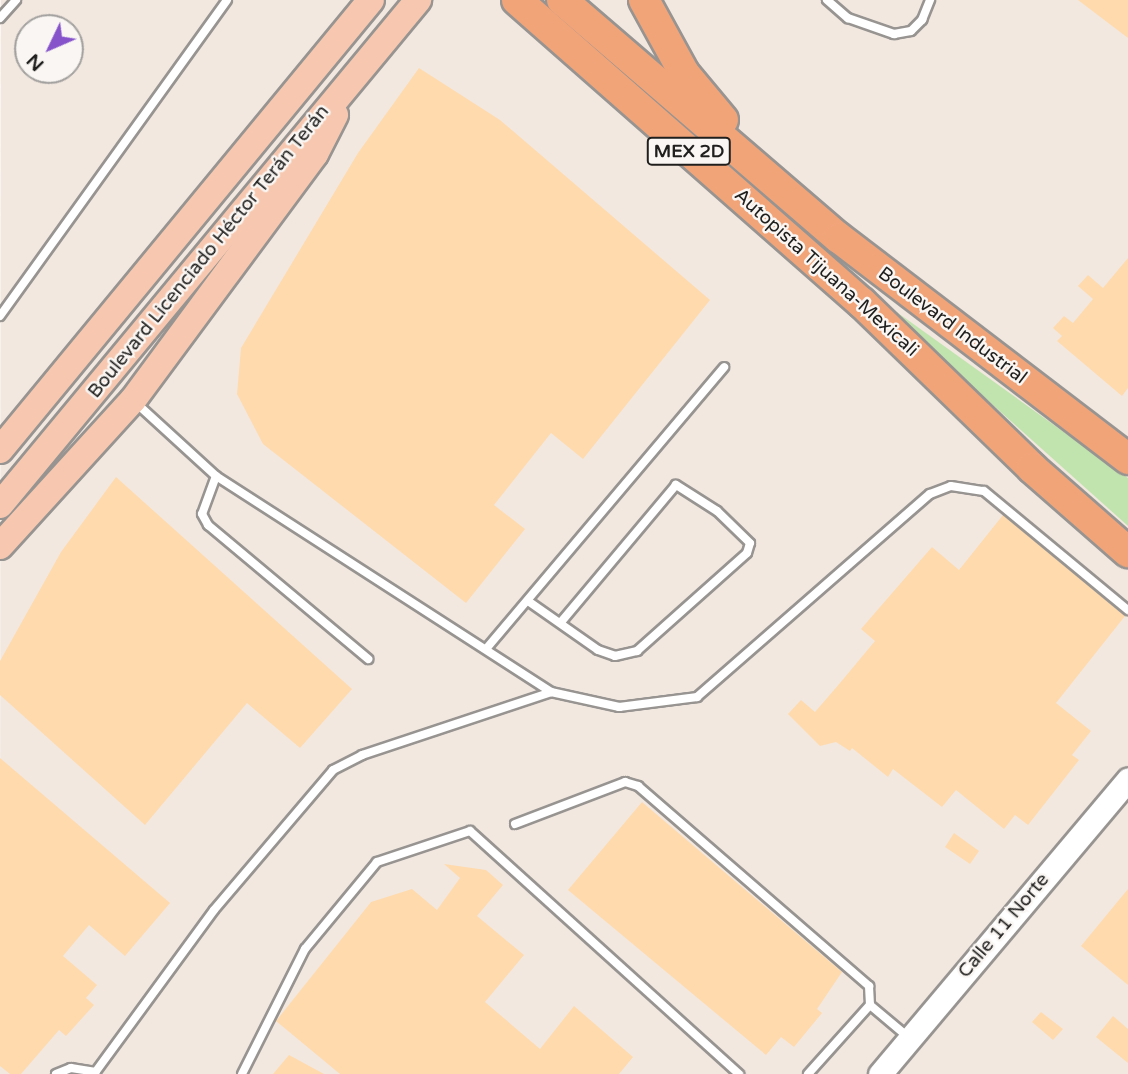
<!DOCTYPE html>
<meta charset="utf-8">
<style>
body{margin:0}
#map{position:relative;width:1128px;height:1074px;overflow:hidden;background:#f9f6f3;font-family:"Varela Round",sans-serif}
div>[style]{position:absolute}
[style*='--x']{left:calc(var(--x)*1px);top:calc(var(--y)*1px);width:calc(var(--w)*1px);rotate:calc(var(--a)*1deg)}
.built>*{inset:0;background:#f2e8e0}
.green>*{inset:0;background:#c1e4af}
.building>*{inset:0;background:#ffdaad}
.roads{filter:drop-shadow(2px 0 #979491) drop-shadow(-2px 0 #979491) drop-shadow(0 2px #979491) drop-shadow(0 -2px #979491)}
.lane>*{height:8px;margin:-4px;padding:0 4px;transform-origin:4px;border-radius:4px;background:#fff}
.secondary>*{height:23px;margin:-11.5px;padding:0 11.5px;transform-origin:11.5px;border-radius:11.5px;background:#fff}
.primary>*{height:26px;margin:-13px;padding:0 13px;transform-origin:13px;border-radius:13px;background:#f7c8af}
.highway>*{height:30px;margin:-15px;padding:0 15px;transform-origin:15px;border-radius:15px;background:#f2a479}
span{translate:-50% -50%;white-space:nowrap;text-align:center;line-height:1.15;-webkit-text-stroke:5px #f9f6f3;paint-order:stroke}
.shield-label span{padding:2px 5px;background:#f9f6f3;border:2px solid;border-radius:5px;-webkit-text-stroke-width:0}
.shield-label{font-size:18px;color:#201f1e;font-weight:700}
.street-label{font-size:19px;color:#201f1e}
.north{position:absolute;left:14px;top:14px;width:70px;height:70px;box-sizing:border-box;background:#f9f6f3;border:2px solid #a2a09e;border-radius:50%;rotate:226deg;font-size:19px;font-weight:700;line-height:28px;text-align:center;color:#201f1e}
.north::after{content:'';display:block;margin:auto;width:24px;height:32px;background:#8653cb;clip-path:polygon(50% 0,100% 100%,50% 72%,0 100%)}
</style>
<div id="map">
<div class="built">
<div style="clip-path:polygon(evenodd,1128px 0,1128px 1074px,0 1074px,1px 0,1128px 0,28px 28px,70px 28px,70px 70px,28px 70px,28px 28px)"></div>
</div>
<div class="green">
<div style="clip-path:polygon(859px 285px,1128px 478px,1128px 526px)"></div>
</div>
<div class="building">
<div style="clip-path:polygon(1078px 0,1128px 0,1128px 38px)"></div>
<div style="clip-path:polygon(419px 68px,500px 120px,710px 300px,583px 459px,551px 433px,494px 505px,525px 529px,466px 603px,263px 444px,237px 394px,241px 348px,358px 153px)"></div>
<div style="clip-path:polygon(1128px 258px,1128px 388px,1122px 396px,1057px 341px,1062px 336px,1053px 328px,1064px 316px,1073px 323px,1093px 299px,1078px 286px,1088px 275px,1103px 288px)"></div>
<div style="clip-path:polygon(116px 477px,352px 689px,300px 748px,247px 703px,145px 825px,0 695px,0 661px,61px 552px)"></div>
<div style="clip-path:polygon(1003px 515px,1125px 616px,1056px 703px,1091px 731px,1072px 755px,1079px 760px,1028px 825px,1015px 815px,1004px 829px,956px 790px,942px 807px,893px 769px,888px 777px,852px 748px,850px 751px,836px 742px,820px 746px,788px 714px,801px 700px,815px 712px,840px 683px,875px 641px,861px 629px,932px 547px,959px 570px)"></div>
<div style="clip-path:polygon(0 758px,170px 903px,125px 956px,89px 925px,63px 956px,97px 985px,86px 998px,94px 1005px,66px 1036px,59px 1030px,21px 1074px,10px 1074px,0 1066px)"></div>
<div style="clip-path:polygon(642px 802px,842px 972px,817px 1009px,822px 1013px,794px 1047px,781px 1037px,766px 1055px,568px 890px)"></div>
<div style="clip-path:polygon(954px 833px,979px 851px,970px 864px,945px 847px)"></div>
<div style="clip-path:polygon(444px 864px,486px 870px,503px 885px,477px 916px,524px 955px,485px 1002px,540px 1049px,574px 1006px,633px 1057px,619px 1074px,340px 1074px,276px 1021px,371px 902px,412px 889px,437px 910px,460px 878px)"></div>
<div style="clip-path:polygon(1128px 889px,1128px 985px,1081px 946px)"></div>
<div style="clip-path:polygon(1041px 1012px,1063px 1029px,1053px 1040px,1032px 1022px)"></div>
<div style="clip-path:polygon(1113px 1016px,1128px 1029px,1128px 1063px,1096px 1037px)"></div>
<div style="clip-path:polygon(289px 1055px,324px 1074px,273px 1074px)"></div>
</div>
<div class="roads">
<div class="lane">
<div style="--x:827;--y:0;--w:28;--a:41"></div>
<div style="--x:848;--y:18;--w:49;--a:19.2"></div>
<div style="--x:894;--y:34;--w:17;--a:-10"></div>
<div style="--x:911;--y:31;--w:16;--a:-45"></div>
<div style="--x:922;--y:20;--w:22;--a:-68"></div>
<div style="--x:0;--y:18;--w:24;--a:-48"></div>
<div style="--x:0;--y:316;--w:389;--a:-54.3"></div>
<div style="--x:135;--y:402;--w:110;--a:42.4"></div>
<div style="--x:216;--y:476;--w:399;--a:32.8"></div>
<div style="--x:551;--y:692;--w:70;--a:12.4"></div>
<div style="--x:619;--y:707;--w:79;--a:-7.3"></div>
<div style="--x:697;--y:697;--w:309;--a:-41.1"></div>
<div style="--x:930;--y:494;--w:22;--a:-21"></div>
<div style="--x:951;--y:486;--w:33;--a:9"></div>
<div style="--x:984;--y:491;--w:187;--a:39.6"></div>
<div style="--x:216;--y:476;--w:40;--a:110.2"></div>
<div style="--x:202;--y:514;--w:13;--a:61"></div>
<div style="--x:208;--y:525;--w:209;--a:39.9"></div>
<div style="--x:528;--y:601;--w:85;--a:35"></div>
<div style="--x:598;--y:650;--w:18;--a:19"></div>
<div style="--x:615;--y:656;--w:23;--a:-13"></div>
<div style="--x:637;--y:651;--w:147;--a:-41.7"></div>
<div style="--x:747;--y:553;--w:10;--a:-73"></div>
<div style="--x:750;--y:543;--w:46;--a:-135.9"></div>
<div style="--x:717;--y:511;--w:49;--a:-147.6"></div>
<div style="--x:676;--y:485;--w:177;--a:130"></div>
<div style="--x:486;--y:649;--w:369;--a:-49.8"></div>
<div style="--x:515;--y:824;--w:118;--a:-20.9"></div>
<div style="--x:625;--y:782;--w:14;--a:17"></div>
<div style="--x:638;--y:786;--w:306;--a:40.9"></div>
<div style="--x:869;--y:986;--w:19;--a:87"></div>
<div style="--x:870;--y:1005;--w:48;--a:40"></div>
<div style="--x:56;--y:1074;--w:16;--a:-22"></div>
<div style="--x:71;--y:1068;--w:25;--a:9"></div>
<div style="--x:94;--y:1074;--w:203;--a:-53.8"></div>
<div style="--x:214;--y:910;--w:184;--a:-49.6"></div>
<div style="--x:333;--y:770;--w:33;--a:-27"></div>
<div style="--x:362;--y:755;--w:199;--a:-18.4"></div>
<div style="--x:242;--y:1074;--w:140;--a:-63.3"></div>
<div style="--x:305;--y:949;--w:113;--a:-50.4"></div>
<div style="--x:377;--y:862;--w:98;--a:-18.4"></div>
<div style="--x:470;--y:831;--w:363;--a:42.1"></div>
<div style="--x:808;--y:1074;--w:93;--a:-48.1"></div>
</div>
<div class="secondary">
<div style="--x:880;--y:1074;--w:385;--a:-49.9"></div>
</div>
<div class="primary">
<div style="--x:0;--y:450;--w:583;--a:-50.5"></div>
<div style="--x:0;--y:505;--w:656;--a:-50.38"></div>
<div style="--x:0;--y:546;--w:197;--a:-47.7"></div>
<div style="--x:133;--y:400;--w:306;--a:-53.5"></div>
<div style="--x:315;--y:154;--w:44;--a:-62.9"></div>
</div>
<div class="highway">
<div style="--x:517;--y:0;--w:459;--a:41.3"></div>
<div style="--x:862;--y:303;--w:237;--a:44.1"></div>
<div style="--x:1032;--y:468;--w:128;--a:41.2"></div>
<div style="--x:562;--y:0;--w:365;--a:40.7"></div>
<div style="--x:839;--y:238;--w:364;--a:37.4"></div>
<div style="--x:644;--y:0;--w:83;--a:61.3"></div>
<div style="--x:684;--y:73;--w:61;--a:50.3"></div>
</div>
</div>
<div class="shield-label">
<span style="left:689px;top:151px">MEX 2D</span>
</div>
<div class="street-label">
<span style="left:209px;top:252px;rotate:-51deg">Boulevard Licenciado Héctor Terán Terán</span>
<span style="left:826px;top:273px;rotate:42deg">Autopista Tijuana-Mexicali</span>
<span style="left:952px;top:326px;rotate:37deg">Boulevard Industrial</span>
<span style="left:1004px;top:926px;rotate:-50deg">Calle 11 Norte</span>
</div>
<div class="north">N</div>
</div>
